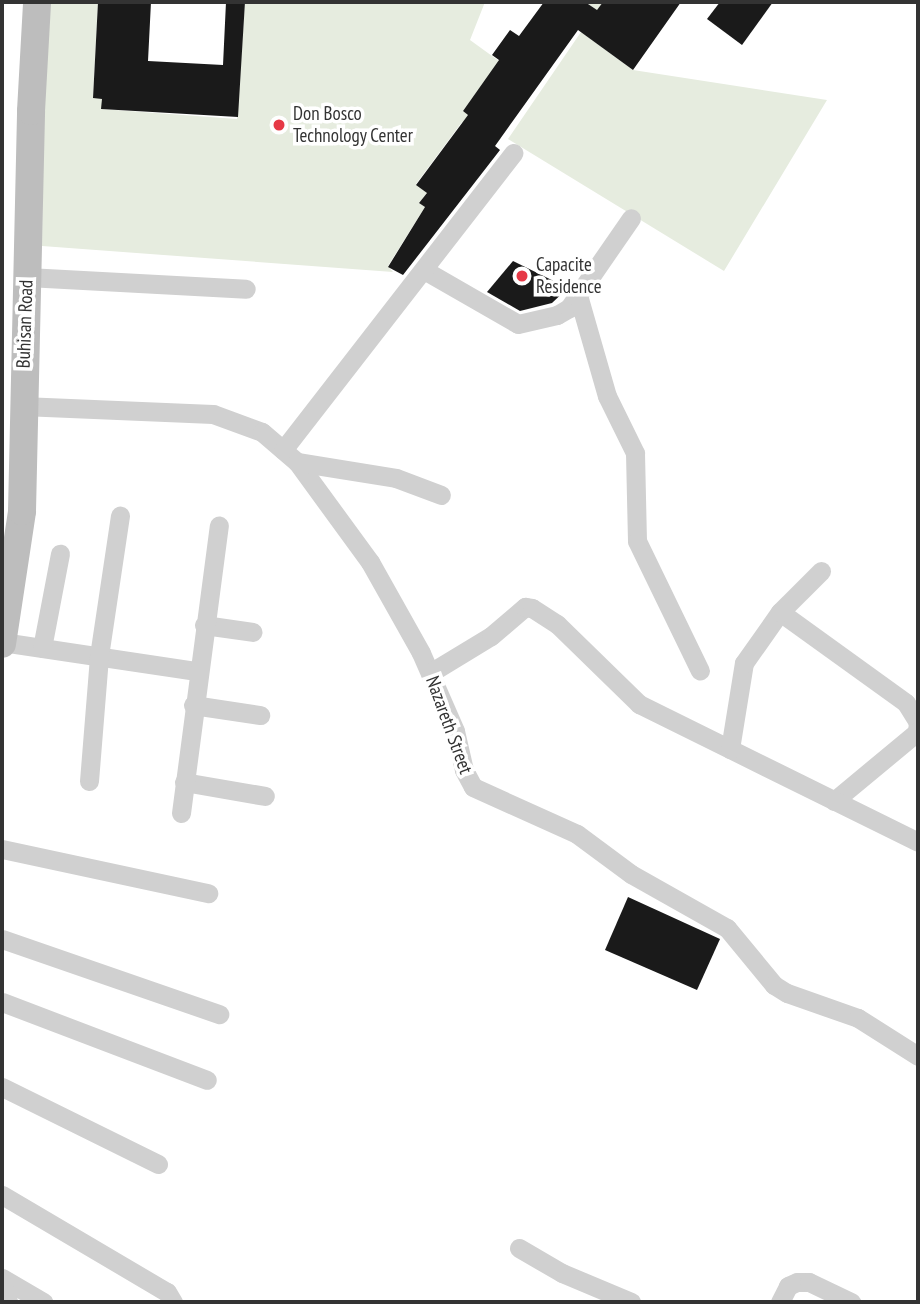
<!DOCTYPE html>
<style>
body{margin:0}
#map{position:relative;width:920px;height:1304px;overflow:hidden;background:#fff;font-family:"PT Sans Narrow",sans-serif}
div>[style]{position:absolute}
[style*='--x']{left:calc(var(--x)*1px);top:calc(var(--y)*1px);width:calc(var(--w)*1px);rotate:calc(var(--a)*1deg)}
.green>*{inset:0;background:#e6ecdf}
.building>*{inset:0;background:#1a1a1a}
.street>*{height:19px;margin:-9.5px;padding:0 9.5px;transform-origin:9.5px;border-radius:9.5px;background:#d0d0d0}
.secondary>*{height:28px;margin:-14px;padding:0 14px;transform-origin:14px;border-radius:14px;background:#bdbdbd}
.dots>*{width:19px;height:19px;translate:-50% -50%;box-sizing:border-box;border:4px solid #fff;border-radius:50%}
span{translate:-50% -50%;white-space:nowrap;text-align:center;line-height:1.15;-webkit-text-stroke:7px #fff;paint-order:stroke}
.poi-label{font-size:19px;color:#333}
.left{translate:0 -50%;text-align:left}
.street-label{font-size:19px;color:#333}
.frame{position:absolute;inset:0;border:4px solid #333;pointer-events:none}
</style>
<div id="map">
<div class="green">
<div style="clip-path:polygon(44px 2px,98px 2px,93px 97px,102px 99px,102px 109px,237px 119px,245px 2px,485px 2px,470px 40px,499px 61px,463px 111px,501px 138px,495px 146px,462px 122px,416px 184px,427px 193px,419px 203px,425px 207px,388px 266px,393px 272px,42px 246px)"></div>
<div style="clip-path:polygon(585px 2px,603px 2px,581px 32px,633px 70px,827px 100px,724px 271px,508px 139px,581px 32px,594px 8px)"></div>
</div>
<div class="building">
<div style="clip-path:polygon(98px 2px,151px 2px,148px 61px,223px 65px,226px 2px,245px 2px,238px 117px,101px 109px,102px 99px,93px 98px)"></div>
<div style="clip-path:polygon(544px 2px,585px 2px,597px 10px,603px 2px,681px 2px,633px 70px,578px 30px,495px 146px,500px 150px,403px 275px,388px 267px,425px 207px,419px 203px,427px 193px,416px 185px,468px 115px,463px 111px,499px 60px,492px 55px,510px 30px,519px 36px)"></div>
<div style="clip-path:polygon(720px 2px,773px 2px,742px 45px,707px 19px)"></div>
<div style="clip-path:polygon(513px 261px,568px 288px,552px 303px,520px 311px,487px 292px)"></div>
<div style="clip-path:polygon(628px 897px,720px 939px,697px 990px,605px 950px)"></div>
</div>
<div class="street">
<div style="--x:424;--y:270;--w:108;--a:29.9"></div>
<div style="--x:518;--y:324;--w:40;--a:-13"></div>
<div style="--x:557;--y:315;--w:14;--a:-30"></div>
<div style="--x:569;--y:308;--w:109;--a:-55.4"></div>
<div style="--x:27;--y:277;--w:219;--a:3.1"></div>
<div style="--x:578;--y:295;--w:105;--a:74"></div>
<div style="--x:607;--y:396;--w:64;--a:63.8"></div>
<div style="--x:635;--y:453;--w:88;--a:88.7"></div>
<div style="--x:637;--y:541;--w:144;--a:64.1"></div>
<div style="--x:22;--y:406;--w:191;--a:2.4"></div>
<div style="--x:213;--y:414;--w:52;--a:20.2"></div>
<div style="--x:262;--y:432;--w:46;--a:40.6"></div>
<div style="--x:297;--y:462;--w:124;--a:53.9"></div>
<div style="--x:370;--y:562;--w:104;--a:60.7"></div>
<div style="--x:421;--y:653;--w:85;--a:66.4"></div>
<div style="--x:455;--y:731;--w:40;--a:77"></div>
<div style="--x:464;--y:770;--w:19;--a:62"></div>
<div style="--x:473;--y:787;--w:114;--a:24.3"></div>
<div style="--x:577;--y:834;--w:67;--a:36.5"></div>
<div style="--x:631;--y:874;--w:110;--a:29.4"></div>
<div style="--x:727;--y:928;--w:74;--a:50.5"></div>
<div style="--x:774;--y:985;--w:15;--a:32"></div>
<div style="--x:787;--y:993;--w:75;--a:19.4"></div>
<div style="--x:858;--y:1018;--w:71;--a:32.3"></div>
<div style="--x:283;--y:450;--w:376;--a:-52.2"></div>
<div style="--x:297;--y:462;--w:100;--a:9.2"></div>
<div style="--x:396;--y:478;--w:48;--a:20.7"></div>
<div style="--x:780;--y:612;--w:155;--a:35.8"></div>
<div style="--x:906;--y:703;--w:22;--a:58"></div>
<div style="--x:918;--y:722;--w:10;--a:96"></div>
<div style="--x:917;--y:732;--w:108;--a:140.3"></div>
<div style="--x:204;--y:625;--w:49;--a:8.1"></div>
<div style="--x:2;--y:642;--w:197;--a:8.5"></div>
<div style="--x:42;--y:648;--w:96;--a:-79.2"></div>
<div style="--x:430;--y:673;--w:71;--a:-31.2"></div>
<div style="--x:491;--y:636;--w:45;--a:-40.5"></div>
<div style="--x:525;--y:607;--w:7;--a:8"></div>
<div style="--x:532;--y:608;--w:30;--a:33"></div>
<div style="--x:557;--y:624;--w:115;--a:44.3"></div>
<div style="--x:639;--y:704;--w:311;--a:26.3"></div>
<div style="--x:193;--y:705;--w:68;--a:8.5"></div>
<div style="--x:730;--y:749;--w:87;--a:-80.8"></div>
<div style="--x:744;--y:663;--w:62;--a:-54.8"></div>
<div style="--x:780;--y:612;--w:58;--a:-45"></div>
<div style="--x:89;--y:781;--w:125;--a:-85.4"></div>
<div style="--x:99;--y:656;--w:142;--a:-81.5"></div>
<div style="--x:184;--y:782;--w:82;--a:9.8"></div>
<div style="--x:181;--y:813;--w:290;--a:-82.5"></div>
<div style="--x:2;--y:849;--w:211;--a:12.1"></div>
<div style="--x:2;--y:939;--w:230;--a:19.1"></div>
<div style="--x:2;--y:1002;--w:219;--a:20.8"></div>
<div style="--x:2;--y:1087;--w:174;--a:26.3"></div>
<div style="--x:2;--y:1195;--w:191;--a:30.5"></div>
<div style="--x:167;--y:1292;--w:12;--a:59"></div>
<div style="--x:519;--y:1248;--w:50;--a:30.2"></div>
<div style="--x:562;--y:1273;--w:75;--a:22.8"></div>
<div style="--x:2;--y:1278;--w:48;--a:30.3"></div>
<div style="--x:2;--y:1283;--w:20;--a:72"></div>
<div style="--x:780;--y:1302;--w:18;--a:-63"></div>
<div style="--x:788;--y:1286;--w:10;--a:-24"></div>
<div style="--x:797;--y:1282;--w:12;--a:0"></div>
<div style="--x:809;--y:1282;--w:47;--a:25.5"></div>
</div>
<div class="secondary">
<div style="--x:2;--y:644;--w:134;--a:-81.4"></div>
<div style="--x:22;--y:511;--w:400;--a:-88.7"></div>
<div style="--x:31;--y:111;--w:109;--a:-86.8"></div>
</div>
<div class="dots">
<div style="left:279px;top:125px;background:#e63946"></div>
<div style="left:522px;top:276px;background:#e63946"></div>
</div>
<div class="poi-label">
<span class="left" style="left:293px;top:125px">Don Bosco<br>Technology Center</span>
<span class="left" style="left:536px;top:276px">Capacite<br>Residence</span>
</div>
<div class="street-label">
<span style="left:25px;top:324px;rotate:-88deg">Buhisan Road</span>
<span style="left:449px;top:725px;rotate:70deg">Nazareth Street</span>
</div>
<div class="frame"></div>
</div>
